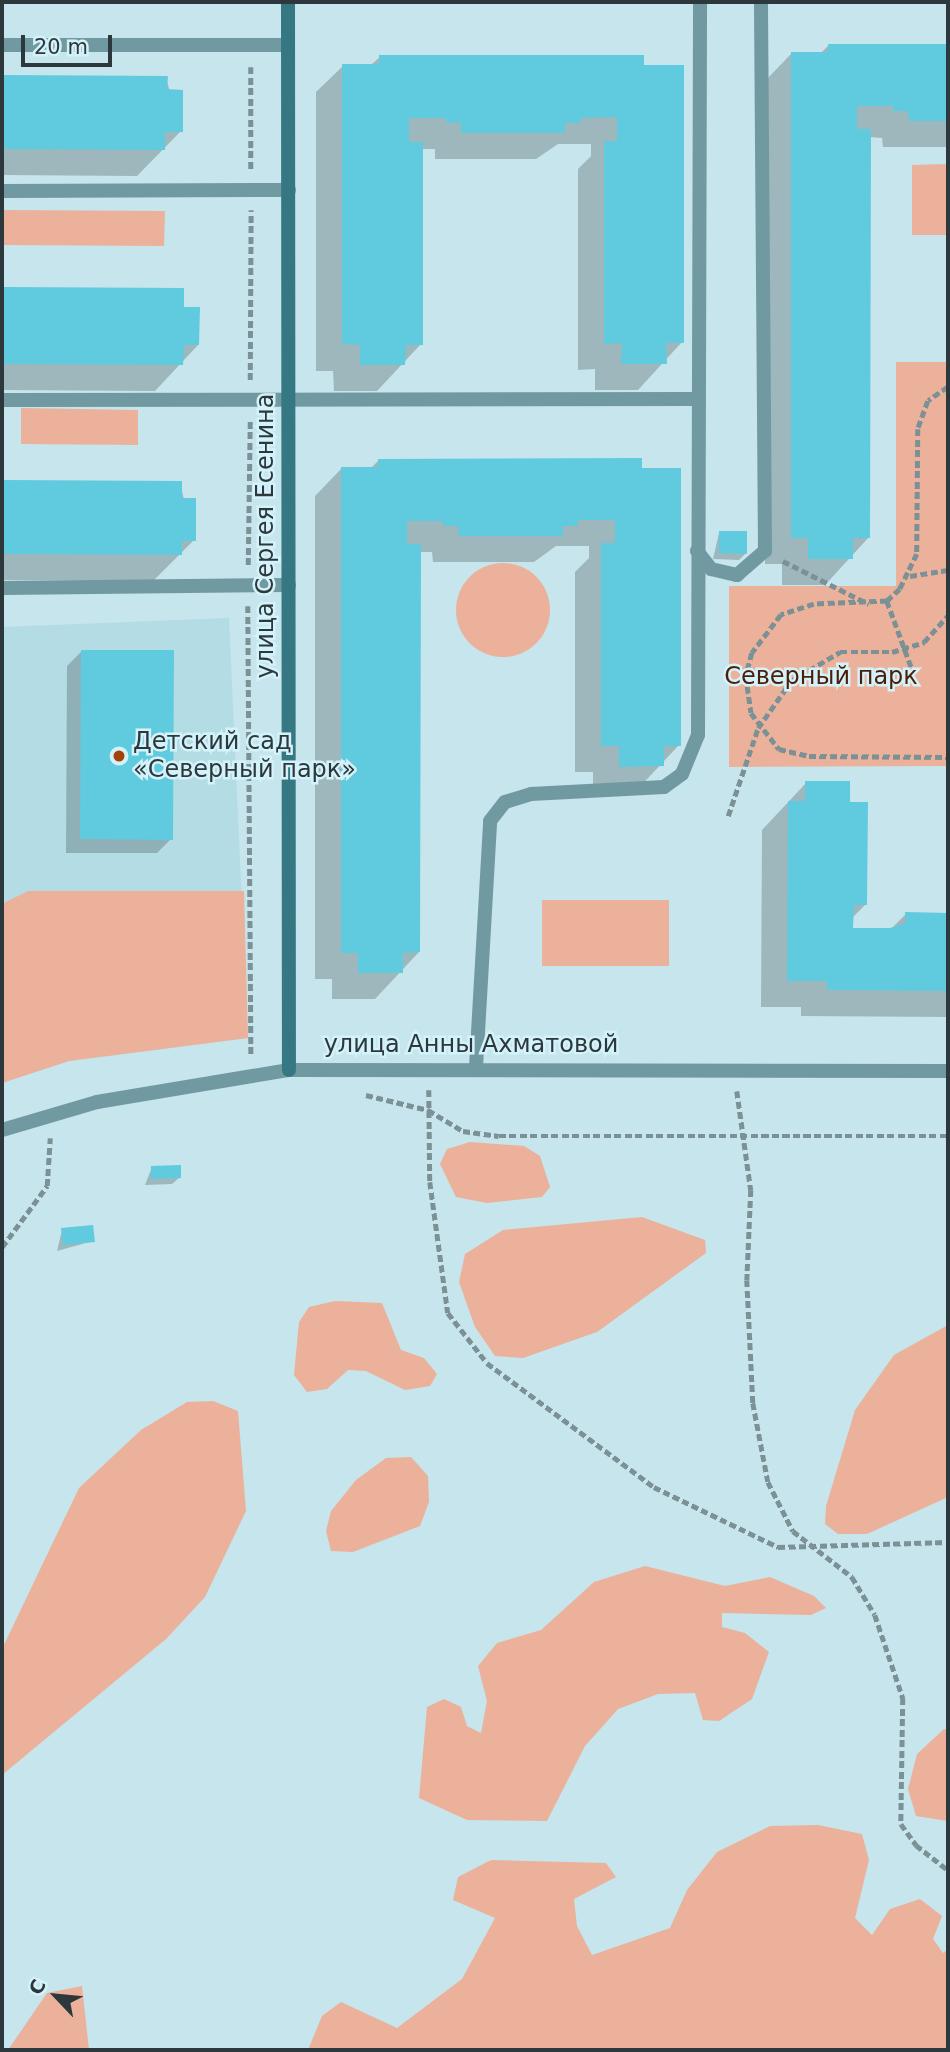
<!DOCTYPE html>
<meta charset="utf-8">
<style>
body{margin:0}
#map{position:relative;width:950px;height:2052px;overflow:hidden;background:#c6e5ec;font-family:"DejaVu Sans",sans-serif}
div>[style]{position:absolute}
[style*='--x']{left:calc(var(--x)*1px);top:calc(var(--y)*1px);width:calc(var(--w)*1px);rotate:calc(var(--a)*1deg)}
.built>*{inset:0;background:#b3dce5}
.green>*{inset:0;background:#ebb19a}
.round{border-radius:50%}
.shadow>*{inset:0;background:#0003}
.building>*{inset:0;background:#60cade}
.path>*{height:4.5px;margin-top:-2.25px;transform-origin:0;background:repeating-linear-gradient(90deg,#7b9196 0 7px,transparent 0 10.5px)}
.lane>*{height:14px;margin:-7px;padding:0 7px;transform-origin:7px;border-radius:7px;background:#7199a2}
.street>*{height:14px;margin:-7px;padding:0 7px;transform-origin:7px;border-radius:7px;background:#7199a2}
.secondary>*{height:14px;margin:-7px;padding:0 7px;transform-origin:7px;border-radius:7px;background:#367784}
.dots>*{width:19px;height:19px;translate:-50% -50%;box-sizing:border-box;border:4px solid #d3f2f9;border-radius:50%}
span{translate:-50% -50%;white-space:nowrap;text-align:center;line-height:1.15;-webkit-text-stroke:5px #d3f2f9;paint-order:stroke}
.street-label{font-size:24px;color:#2c383b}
.park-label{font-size:24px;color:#4c1d07}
.poi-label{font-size:24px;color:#2c383b}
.left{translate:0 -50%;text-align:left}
.frame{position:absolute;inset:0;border:4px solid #2c383b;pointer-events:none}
.north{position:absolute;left:21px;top:1961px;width:70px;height:70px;-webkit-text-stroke:5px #d3f2f9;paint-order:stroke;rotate:296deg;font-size:19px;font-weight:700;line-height:28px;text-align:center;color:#2c383b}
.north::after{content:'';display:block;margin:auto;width:24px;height:32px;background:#2c383b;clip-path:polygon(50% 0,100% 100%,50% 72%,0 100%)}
.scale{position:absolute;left:21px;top:35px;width:91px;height:32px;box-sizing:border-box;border:4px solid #2c383b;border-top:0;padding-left:9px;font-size:21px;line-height:24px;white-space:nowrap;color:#2c383b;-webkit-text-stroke:5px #d3f2f9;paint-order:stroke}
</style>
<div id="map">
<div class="built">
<div style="clip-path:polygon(229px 618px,248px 1038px,69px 1061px,2px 1083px,2px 627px)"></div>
</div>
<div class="green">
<div style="clip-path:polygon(948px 164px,948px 235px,912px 235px,912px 165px)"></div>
<div style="clip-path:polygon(2px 210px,165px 211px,164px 246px,2px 245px)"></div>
<div style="clip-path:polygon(896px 362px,948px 362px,948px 766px,729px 767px,729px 586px,896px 586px)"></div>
<div style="clip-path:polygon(21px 408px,138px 410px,138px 445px,21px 444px)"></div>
<div class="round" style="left:456px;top:563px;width:94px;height:94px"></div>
<div style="clip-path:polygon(28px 891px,244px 891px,248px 1038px,69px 1061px,2px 1083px,2px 904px)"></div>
<div style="clip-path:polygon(542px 900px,669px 900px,669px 966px,542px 966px)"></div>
<div style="clip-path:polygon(470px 1142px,524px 1146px,540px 1156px,550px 1187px,542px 1197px,487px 1203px,456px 1197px,440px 1164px,447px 1149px)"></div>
<div style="clip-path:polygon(642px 1217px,705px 1240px,706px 1253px,597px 1332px,523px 1358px,495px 1356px,475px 1327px,459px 1282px,465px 1254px,503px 1230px)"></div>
<div style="clip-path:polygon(335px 1301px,382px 1303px,401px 1350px,424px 1358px,437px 1374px,430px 1386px,405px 1390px,366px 1371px,348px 1370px,327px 1389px,307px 1392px,294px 1375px,299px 1322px,309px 1307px)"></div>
<div style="clip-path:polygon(948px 1325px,948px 1497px,867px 1534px,838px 1534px,825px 1524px,826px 1506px,855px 1410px,894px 1355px)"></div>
<div style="clip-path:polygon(213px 1401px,238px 1411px,246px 1511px,205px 1597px,166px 1639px,2px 1775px,2px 1649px,79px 1488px,141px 1430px,187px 1402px)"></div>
<div style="clip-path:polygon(411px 1457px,428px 1476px,429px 1502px,420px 1526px,353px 1552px,331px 1551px,326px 1531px,331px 1511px,356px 1480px,386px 1458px)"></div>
<div style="clip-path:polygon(645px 1566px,725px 1586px,770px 1577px,814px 1596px,826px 1608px,811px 1615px,722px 1613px,722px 1627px,745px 1633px,769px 1652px,752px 1699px,719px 1721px,703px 1720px,695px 1693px,658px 1694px,618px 1709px,585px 1746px,547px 1821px,467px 1820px,419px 1798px,427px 1707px,444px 1699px,461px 1707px,467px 1726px,481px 1733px,487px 1701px,478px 1666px,497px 1643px,541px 1630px,594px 1582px)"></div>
<div style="clip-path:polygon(944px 1729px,948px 1730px,948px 1821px,916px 1816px,908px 1789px,917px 1754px)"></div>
<div style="clip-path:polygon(818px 1825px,862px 1834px,869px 1860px,855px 1918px,872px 1935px,890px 1909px,920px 1899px,942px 1916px,933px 1939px,943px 1953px,948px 1949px,948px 2050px,308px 2050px,322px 2016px,341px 2002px,397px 2028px,462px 1979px,495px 1918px,453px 1900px,458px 1877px,491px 1860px,606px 1863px,616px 1877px,574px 1899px,577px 1926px,592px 1955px,670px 1928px,687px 1890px,717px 1852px,770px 1826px)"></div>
<div style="clip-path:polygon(82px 1986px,89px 2050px,8px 2050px,47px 1993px)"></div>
</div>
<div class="shadow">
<div style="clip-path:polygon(828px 46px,948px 46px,948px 147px,883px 147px,882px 138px,869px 137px,869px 537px,825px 585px,782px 585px,782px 564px,765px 564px,765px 81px,791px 54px,820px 54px)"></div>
<div style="clip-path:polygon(380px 57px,643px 57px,682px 342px,638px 390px,595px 390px,595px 369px,578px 370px,578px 169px,591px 156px,591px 144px,558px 144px,536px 159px,435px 159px,435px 149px,421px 149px,421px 344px,377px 391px,334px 391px,333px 371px,316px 371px,316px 92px,343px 66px,371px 65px)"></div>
<div style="clip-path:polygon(2px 77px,166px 78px,181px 131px,137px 176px,2px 175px)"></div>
<div style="clip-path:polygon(2px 288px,183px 290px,182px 309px,198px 345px,155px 391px,2px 390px)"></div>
<div style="clip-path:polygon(640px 460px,679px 745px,635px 792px,593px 793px,593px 772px,575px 772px,575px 572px,589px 558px,589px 546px,556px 546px,534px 562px,433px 562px,432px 552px,419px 552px,419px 952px,375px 999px,332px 999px,332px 979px,315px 979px,315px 496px,341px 469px,370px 469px,378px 461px)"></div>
<div style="clip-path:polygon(2px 482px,180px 483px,194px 540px,153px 581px,2px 580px)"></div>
<div style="clip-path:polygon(719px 533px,746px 553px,739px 560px,713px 559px)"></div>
<div style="clip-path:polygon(81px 652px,171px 839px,157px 853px,66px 853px,67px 666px)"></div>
<div style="clip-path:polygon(806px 783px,848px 804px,865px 905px,852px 918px,852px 930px,890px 930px,906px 914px,948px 914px,948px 1017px,801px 1016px,801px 1007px,761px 1007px,762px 830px)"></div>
<div style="clip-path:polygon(152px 1167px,179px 1178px,172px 1184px,145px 1185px)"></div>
<div style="clip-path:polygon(62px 1230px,93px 1241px,57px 1251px)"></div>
</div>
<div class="building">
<div style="clip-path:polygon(828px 44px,948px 44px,948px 121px,909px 121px,908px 111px,893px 111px,893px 106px,857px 106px,857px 129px,871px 129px,870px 538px,853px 538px,853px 559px,808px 559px,808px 538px,791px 538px,791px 52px,828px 52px)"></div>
<div style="clip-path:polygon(379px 55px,644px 55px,644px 65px,684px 65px,684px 343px,666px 343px,667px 364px,621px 364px,622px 343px,604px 344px,604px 141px,617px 141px,617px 117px,580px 118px,581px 123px,565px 123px,565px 133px,461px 133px,461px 123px,446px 123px,446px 118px,409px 118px,409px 142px,423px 142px,423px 345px,406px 345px,405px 365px,360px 365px,360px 345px,342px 344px,342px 64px,379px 64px)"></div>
<div style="clip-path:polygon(2px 75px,168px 76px,167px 89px,183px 90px,183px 132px,165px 132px,165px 150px,2px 149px)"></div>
<div style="clip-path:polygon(2px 287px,184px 288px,184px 307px,200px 307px,199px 345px,184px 345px,183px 365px,2px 364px)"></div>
<div style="clip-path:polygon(642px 458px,642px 468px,681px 468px,681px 746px,664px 746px,664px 766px,619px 767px,619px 746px,601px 746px,601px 543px,615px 543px,615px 520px,578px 520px,578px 526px,563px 526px,563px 536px,459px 536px,458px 526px,443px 526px,443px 521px,407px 521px,407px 544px,421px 544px,420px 952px,403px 953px,403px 973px,358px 973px,358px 953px,341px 953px,341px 467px,378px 467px,378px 459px)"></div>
<div style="clip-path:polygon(2px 480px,182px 481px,182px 498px,196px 498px,196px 541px,182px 541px,182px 555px,2px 554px)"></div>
<div style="clip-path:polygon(719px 531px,747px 531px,747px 554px,719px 553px)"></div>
<div style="clip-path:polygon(81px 650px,174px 650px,173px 840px,80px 839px)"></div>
<div style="clip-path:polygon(805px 781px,850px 781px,850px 802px,868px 802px,867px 905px,854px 905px,853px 928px,890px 928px,906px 923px,905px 912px,948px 913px,948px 991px,827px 990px,827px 981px,787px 981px,788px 801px,805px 801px)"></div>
<div style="clip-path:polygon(181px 1165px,181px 1178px,151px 1179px,151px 1166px)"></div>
<div style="clip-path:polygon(93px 1225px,95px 1242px,63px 1245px,61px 1228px)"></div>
</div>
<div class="path">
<div style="--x:251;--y:67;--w:103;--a:90"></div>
<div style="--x:250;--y:380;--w:170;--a:-89.7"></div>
<div style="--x:948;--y:387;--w:24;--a:145"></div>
<div style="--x:928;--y:401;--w:30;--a:110"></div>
<div style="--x:918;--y:429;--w:125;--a:90.5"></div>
<div style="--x:917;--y:554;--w:39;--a:116"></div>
<div style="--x:900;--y:589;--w:18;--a:137"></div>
<div style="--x:887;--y:601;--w:73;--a:177.6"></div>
<div style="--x:814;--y:604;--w:35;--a:162"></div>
<div style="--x:781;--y:615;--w:48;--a:127.3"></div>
<div style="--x:752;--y:653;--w:24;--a:105"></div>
<div style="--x:746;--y:676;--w:37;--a:82"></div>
<div style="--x:751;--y:713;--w:46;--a:52.1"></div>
<div style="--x:779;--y:749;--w:31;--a:13"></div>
<div style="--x:809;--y:756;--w:139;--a:0.4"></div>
<div style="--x:783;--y:561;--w:96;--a:26.6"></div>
<div style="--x:248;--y:565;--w:145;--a:-89.2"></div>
<div style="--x:910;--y:576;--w:38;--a:-9"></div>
<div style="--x:887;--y:601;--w:72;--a:69.8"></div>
<div style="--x:248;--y:606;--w:449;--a:89.6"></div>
<div style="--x:728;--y:816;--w:93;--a:-71.2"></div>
<div style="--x:758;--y:728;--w:57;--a:-54.9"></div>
<div style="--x:791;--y:681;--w:57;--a:-30.6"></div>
<div style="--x:840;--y:652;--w:52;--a:0"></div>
<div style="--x:892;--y:652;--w:34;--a:-17"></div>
<div style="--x:924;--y:642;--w:36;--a:-48"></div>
<div style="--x:429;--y:1090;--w:92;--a:89.4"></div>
<div style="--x:430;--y:1182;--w:132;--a:82.2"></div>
<div style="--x:448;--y:1313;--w:63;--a:52"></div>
<div style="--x:487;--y:1363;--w:208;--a:36.6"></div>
<div style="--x:654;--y:1487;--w:138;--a:25.8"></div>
<div style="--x:778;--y:1547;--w:170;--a:-1.7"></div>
<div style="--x:737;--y:1091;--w:100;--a:82"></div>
<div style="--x:751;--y:1190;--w:90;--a:92.5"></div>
<div style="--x:747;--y:1280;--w:123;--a:87.2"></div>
<div style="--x:753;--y:1403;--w:80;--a:79.2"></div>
<div style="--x:768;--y:1482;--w:55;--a:63"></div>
<div style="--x:793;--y:1531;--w:75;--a:37.9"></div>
<div style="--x:852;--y:1577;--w:44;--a:58.8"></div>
<div style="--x:875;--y:1615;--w:88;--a:71.4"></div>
<div style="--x:903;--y:1698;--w:126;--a:90.9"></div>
<div style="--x:901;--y:1824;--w:26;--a:54"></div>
<div style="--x:916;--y:1845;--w:41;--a:38"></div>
<div style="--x:366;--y:1095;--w:64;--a:13.6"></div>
<div style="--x:428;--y:1110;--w:41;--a:31"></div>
<div style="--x:463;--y:1131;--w:36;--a:8"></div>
<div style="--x:499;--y:1136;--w:449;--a:0"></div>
<div style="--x:2;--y:1247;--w:76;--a:-53.6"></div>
<div style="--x:47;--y:1186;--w:48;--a:-86.4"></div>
</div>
<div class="lane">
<div style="--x:2;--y:45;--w:286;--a:0"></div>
<div style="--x:2;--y:191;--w:287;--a:-0.2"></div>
<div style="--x:2;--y:400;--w:696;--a:-0.08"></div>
<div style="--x:697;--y:551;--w:23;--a:52"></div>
<div style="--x:711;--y:569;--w:27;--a:13"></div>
<div style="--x:737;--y:575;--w:37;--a:-41"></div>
<div style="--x:765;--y:551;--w:549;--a:-90.42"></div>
<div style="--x:2;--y:588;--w:287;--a:-0.6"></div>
<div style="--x:476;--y:1067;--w:246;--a:-86.7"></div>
<div style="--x:490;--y:821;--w:24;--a:-52"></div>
<div style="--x:505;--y:802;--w:27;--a:-17"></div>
<div style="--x:531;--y:794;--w:133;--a:-3"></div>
<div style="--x:664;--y:787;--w:22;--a:-36"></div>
<div style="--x:682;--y:774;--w:42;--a:-67.7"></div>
<div style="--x:698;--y:735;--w:733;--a:-89.84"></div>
</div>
<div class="street">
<div style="--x:2;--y:1130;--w:99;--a:-16.4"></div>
<div style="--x:97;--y:1102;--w:195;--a:-9.5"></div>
<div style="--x:289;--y:1070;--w:659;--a:0.09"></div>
</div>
<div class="secondary">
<div style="--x:288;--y:2;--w:1068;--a:89.95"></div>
</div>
<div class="dots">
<div style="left:119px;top:756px;background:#a4410c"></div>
</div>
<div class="street-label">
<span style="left:266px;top:536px;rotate:-90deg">улица Сергея Есенина</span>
<span style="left:471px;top:1045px">улица Анны Ахматовой</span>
</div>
<div class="park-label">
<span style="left:821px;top:677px">Северный парк</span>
</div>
<div class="poi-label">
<span class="left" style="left:133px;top:756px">Детский сад<br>«Северный парк»</span>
</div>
<div class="frame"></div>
<div class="north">С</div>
<div class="scale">20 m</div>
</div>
